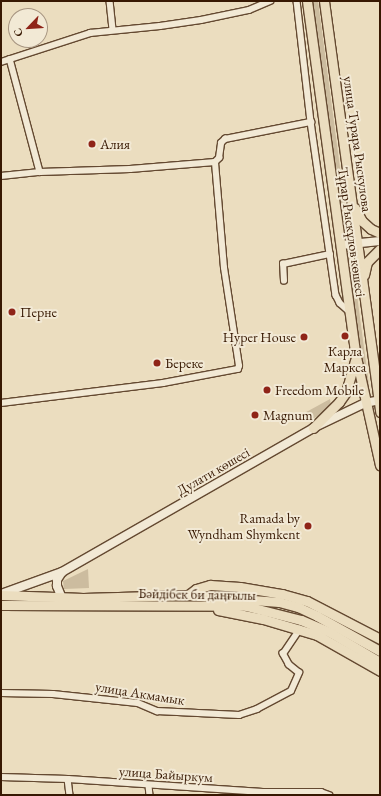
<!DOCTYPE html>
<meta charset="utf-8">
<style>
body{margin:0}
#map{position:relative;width:381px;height:796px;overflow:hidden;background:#ebddbf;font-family:"EB Garamond",serif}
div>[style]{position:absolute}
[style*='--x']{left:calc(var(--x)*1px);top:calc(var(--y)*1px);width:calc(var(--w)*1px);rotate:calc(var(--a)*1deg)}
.green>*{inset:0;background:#ccbc9f}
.roads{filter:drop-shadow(1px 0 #644931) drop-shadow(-1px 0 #644931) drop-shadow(0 1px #644931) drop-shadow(0 -1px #644931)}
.street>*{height:5.5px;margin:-2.75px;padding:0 2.75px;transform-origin:2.75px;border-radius:2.75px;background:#f2e9d5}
.secondary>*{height:8px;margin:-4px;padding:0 4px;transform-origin:4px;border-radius:4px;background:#f2e9d5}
.primary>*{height:9px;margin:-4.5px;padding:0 4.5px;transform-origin:4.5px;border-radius:4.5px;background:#ebddbf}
.dots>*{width:11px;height:11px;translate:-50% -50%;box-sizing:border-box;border:2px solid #f2e9d5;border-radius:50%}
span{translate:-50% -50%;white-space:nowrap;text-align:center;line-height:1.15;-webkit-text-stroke:4px #f2e9d5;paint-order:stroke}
.poi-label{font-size:14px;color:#371802}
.left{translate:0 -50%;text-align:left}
.right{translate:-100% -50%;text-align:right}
.street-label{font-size:14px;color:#371802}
.frame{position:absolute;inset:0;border:2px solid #371802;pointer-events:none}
.north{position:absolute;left:8px;top:8px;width:40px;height:40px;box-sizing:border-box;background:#f2e9d5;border:1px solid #a79581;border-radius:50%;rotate:245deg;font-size:11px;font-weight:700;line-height:16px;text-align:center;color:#371802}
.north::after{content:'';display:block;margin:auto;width:14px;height:18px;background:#8f2418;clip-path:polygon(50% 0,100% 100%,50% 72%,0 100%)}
</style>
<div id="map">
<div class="green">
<div style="clip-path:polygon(312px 1px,318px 1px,348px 228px,342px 229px)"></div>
<div style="clip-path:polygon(351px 250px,369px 385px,364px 386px,346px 251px)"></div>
<div style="clip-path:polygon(330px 399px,331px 406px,318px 416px,308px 421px,302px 422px,299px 416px)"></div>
<div style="clip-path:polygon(88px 569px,89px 588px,64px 589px,63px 581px)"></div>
</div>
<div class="roads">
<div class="street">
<div style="--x:110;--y:1;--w:29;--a:84"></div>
<div style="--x:297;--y:1;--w:122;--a:83.4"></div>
<div style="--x:311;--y:122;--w:175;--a:81.8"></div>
<div style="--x:336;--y:295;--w:9;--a:63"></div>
<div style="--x:340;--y:303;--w:12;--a:42"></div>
<div style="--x:10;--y:59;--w:117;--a:75.1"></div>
<div style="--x:1;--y:62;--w:94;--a:-18"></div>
<div style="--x:90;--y:33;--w:70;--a:-5.7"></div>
<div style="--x:160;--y:26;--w:41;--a:-8.3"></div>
<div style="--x:201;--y:20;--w:49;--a:-11.8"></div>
<div style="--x:249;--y:10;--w:23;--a:-23"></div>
<div style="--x:1;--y:176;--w:39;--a:-6"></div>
<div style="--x:40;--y:172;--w:90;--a:-1.9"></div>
<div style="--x:130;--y:169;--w:85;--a:-4.7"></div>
<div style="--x:215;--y:162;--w:6;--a:-45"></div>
<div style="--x:219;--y:158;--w:15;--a:-82"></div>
<div style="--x:221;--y:143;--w:6;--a:-45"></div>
<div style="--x:225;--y:139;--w:88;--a:-11.2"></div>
<div style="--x:284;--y:281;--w:17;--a:-93"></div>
<div style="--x:283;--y:264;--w:48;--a:-12"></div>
<div style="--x:1;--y:403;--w:163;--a:-7"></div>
<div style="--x:163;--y:383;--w:76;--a:-10.6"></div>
<div style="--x:238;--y:369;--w:3;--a:-72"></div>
<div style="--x:239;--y:366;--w:99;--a:-98.7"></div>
<div style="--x:224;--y:268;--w:106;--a:-94.9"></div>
<div style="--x:1;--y:693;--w:52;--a:1.1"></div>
<div style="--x:53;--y:694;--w:85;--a:6"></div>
<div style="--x:138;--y:703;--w:21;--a:23"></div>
<div style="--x:157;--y:711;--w:82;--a:2.8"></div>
<div style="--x:239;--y:715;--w:19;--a:-18"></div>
<div style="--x:257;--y:709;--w:38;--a:-28"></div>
<div style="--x:291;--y:691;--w:20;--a:-66"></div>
<div style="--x:299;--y:673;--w:13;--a:-141"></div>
<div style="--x:289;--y:665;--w:13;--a:-119"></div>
<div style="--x:283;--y:654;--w:30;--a:-56"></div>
<div style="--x:1;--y:777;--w:67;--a:1.7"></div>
<div style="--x:68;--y:779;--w:195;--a:3.8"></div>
<div style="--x:263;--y:792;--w:58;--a:0"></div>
<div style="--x:321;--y:792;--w:9;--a:21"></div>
<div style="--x:68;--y:779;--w:16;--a:83"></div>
<div style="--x:149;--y:786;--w:9;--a:84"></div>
</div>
<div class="secondary">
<div style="--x:341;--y:245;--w:39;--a:-6"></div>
<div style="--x:1;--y:594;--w:65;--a:-19.8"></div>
<div style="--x:62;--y:572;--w:289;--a:-29.8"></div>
<div style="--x:313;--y:428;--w:58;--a:-25.7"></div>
<div style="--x:365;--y:403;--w:15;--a:-11"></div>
<div style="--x:61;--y:596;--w:11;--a:-112"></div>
<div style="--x:57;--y:586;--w:6;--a:-90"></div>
<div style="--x:57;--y:580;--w:9;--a:-58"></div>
</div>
<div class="primary">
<div style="--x:307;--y:1;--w:359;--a:82.2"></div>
<div style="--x:356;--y:357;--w:111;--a:77.5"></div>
<div style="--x:324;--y:1;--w:415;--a:82.2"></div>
<div style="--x:355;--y:208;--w:15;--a:62"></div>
<div style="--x:362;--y:221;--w:12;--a:42"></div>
<div style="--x:371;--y:229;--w:10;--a:24"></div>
<div style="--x:364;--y:275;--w:13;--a:-77"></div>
<div style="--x:367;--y:262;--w:18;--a:-45"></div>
<div style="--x:313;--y:428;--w:37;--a:-45"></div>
<div style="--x:339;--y:402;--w:12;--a:-55"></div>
<div style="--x:346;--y:392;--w:33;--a:-74"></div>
<div style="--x:1;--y:595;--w:82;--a:2.1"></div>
<div style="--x:83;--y:598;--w:105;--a:-1.6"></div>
<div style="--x:188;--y:595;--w:91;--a:4.4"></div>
<div style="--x:279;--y:602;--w:20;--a:15"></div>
<div style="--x:298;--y:607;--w:21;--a:25"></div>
<div style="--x:317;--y:616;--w:72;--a:29.1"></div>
<div style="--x:188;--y:595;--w:10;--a:-37"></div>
<div style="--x:196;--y:589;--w:15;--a:-16"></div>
<div style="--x:210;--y:585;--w:30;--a:4"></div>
<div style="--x:240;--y:587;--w:43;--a:9.5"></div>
<div style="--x:282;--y:594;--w:26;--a:16"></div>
<div style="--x:307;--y:601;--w:82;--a:27.5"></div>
<div style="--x:1;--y:605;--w:245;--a:0.2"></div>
<div style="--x:246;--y:606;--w:57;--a:14.3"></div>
<div style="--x:301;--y:620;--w:33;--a:23"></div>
<div style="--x:331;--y:633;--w:57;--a:30.6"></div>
<div style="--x:218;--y:610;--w:46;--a:11.3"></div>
<div style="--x:263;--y:619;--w:56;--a:16.5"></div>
<div style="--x:317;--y:635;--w:73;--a:29.7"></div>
</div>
</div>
<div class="dots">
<div style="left:92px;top:144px;background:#8f2418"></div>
<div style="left:12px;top:312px;background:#8f2418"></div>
<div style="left:345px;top:336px;background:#8f2418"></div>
<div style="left:304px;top:337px;background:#8f2418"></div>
<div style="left:157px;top:363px;background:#8f2418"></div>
<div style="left:267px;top:390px;background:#8f2418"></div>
<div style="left:255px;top:415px;background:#8f2418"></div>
<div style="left:308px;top:526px;background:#8f2418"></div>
</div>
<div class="poi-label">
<span class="left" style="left:100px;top:144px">Алия</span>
<span class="left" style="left:20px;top:312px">Перне</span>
<span class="right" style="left:296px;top:337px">Hyper House</span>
<span style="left:345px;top:359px">Карла<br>Маркса</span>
<span class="left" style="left:165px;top:363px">Береке</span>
<span class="left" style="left:275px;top:390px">Freedom Mobile</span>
<span class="left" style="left:263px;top:415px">Magnum</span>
<span class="right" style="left:300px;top:526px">Ramada by<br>Wyndham Shymkent</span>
</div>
<div class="street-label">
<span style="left:358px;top:144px;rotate:82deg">улица Турара Рыскулова</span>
<span style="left:352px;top:232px;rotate:82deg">Тұрар Рыскұлов көшесі</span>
<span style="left:213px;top:471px;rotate:-30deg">Дулати көшесі</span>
<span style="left:197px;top:594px;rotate:1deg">Бәйдібек би даңғылы</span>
<span style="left:140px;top:693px;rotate:9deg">улица Акмамык</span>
<span style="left:166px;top:774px;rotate:4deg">улица Байыркум</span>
</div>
<div class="frame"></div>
<div class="north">С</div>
</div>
